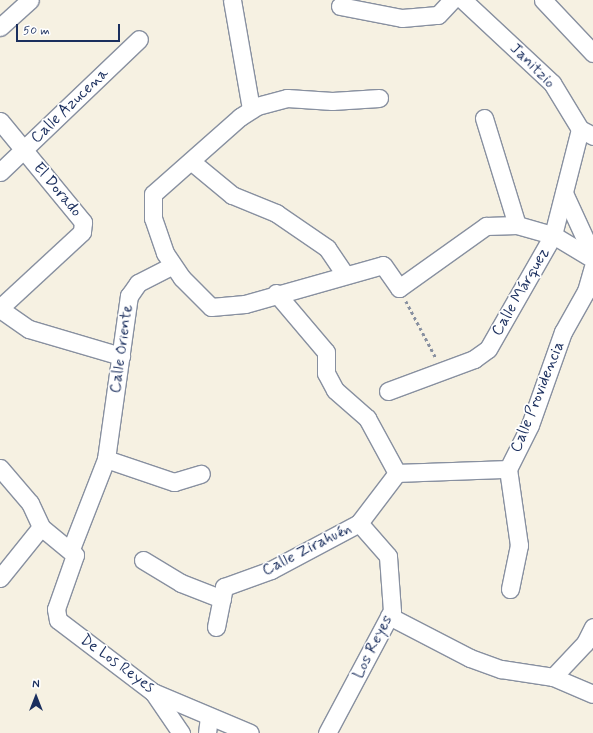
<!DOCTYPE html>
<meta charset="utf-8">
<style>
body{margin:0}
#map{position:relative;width:593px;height:733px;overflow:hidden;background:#f6f1e2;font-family:Mynerve,sans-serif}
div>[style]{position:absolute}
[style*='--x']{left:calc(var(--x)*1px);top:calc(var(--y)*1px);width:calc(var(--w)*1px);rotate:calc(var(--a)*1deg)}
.path>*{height:2.5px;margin-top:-1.25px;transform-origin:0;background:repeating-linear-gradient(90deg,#8890a0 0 3px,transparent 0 6px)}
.roads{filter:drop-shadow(1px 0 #8890a0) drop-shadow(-1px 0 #8890a0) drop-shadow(0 1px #8890a0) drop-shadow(0 -1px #8890a0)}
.street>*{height:17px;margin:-8.5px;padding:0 8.5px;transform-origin:8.5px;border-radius:8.5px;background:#fff}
span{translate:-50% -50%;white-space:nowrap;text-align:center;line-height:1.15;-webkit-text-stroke:3.5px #fff;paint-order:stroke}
.street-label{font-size:16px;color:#1b2f5e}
.north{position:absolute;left:16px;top:677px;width:40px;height:40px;-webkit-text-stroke:3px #fff;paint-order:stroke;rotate:0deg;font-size:11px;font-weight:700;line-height:16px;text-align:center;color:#1b2f5e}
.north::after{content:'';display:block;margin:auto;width:14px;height:18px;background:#1b2f5e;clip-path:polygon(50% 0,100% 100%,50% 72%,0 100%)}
.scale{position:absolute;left:16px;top:24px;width:104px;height:18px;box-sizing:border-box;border:2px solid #1b2f5e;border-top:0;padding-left:5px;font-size:12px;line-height:14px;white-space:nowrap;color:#1b2f5e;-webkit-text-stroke:3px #fff;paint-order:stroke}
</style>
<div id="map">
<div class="path">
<div style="--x:406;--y:301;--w:64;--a:62.2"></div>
</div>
<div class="roads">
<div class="street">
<div style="--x:232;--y:0;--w:111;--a:80.1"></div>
<div style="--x:463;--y:0;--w:122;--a:43"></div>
<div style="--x:552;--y:83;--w:54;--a:58.7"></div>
<div style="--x:580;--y:129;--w:15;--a:28"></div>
<div style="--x:543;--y:0;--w:73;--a:46.7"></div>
<div style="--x:340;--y:6;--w:63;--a:11"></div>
<div style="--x:402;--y:18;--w:36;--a:-5"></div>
<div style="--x:438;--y:15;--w:21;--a:-47"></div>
<div style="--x:0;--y:27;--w:40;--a:-42"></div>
<div style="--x:379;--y:98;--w:47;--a:176.3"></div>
<div style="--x:332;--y:101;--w:45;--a:-176.2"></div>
<div style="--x:287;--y:98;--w:31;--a:165"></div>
<div style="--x:257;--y:106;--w:20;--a:147"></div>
<div style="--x:240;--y:117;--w:116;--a:138.5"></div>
<div style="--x:153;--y:194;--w:24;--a:90"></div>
<div style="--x:153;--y:218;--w:37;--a:71"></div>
<div style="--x:165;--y:253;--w:30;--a:56"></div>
<div style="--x:182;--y:278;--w:41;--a:45"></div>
<div style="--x:211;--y:307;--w:34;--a:-5"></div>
<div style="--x:245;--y:304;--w:143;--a:-15.8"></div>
<div style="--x:383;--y:265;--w:28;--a:55"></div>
<div style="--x:399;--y:288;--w:107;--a:-35.5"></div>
<div style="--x:486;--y:226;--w:31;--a:-2"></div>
<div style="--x:517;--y:225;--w:37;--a:16"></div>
<div style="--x:553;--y:235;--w:47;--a:31"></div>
<div style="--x:484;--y:118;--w:112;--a:72.9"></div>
<div style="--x:0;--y:121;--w:131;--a:50.6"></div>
<div style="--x:83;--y:222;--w:10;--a:96"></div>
<div style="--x:82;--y:232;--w:112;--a:137.2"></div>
<div style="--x:192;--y:162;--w:52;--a:39.5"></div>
<div style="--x:232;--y:195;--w:48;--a:22.2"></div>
<div style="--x:276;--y:213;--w:62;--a:34.5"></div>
<div style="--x:327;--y:248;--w:30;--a:56"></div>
<div style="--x:0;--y:172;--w:192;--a:-43.7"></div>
<div style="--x:564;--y:193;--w:69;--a:65.3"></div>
<div style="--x:276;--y:293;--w:77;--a:49.7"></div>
<div style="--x:326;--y:352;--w:21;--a:90"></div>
<div style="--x:326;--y:373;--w:19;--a:62"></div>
<div style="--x:335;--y:390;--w:43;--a:41.2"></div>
<div style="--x:367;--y:418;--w:63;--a:61.4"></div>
<div style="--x:0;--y:309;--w:35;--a:35"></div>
<div style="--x:29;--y:329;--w:96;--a:16.4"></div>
<div style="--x:388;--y:391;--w:92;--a:-20.4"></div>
<div style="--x:474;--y:359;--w:17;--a:-36"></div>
<div style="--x:488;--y:349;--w:131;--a:-60.3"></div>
<div style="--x:553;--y:235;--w:109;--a:-75.7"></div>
<div style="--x:106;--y:459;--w:72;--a:18.7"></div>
<div style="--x:174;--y:482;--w:28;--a:-17"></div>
<div style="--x:0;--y:468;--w:46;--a:49.4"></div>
<div style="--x:30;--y:503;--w:26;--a:65"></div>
<div style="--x:41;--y:527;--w:44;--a:39.5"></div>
<div style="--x:75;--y:555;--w:57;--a:109.4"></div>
<div style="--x:56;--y:609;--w:11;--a:80"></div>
<div style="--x:58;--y:620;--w:119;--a:37.2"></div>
<div style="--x:153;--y:692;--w:105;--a:22.9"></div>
<div style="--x:508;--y:469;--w:49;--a:-63.4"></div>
<div style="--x:530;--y:425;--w:99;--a:-70.5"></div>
<div style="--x:563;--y:332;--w:47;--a:-60.7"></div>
<div style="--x:586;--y:291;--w:25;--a:-74"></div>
<div style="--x:508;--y:469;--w:77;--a:81.8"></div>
<div style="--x:519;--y:545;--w:45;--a:101.6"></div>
<div style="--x:397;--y:473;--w:111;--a:-2.1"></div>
<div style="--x:71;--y:549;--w:97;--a:-68.7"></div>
<div style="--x:106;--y:459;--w:165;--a:-82"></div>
<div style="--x:129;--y:296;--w:16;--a:-55"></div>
<div style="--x:138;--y:283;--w:39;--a:-27"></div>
<div style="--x:143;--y:560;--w:44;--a:31.2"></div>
<div style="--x:181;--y:583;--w:44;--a:21.3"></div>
<div style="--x:0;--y:578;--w:65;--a:-51.2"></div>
<div style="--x:389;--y:616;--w:91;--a:27.4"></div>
<div style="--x:470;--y:658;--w:33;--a:20"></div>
<div style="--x:501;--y:669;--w:53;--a:8.7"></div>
<div style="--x:553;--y:677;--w:43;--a:23"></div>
<div style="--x:216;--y:627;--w:41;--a:-78.7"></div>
<div style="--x:224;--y:587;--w:50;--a:-19.9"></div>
<div style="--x:271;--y:570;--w:100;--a:-28.1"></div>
<div style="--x:359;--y:523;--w:63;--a:-52.8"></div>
<div style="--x:553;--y:677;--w:47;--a:-46.7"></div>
<div style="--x:585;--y:643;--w:18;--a:-63"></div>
<div style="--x:153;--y:692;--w:50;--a:55.7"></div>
<div style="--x:207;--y:733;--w:16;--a:-83"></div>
<div style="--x:327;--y:733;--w:138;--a:-62"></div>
<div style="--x:392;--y:611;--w:55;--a:-94.2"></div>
<div style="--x:388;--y:556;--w:44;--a:-131.3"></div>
</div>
</div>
<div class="street-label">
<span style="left:532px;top:66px;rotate:45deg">Janitzio</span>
<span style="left:70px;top:106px;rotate:-44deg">Calle Azucena</span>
<span style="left:57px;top:190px;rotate:50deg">El Dorado</span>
<span style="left:521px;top:292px;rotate:-60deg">Calle Márquez</span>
<span style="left:122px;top:349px;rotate:-82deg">Calle Oriente</span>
<span style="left:538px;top:397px;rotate:-68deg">Calle Providencia</span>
<span style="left:307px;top:550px;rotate:-27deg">Calle Zirahuén</span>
<span style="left:373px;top:647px;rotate:-63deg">Los Reyes</span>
<span style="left:117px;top:664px;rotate:36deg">De Los Reyes</span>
</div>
<div class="north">N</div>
<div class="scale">50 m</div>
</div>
